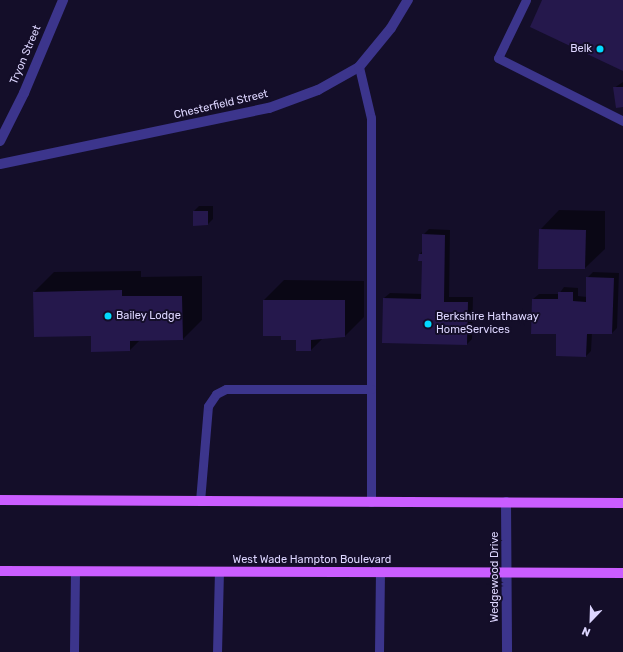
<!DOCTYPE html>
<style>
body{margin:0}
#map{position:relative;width:623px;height:652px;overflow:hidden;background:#140e29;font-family:Rubik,sans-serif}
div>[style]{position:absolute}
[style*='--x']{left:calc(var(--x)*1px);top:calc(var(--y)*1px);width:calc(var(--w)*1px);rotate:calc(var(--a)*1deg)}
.shadow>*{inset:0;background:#0007}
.building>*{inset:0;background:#25184c}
.service>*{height:9px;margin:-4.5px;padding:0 4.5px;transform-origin:4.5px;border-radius:4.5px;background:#3c358c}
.minor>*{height:10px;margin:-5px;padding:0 5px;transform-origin:5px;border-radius:5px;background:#3c358c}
.primary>*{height:10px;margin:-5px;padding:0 5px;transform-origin:5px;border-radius:5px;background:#ca5dff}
.dots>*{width:11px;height:11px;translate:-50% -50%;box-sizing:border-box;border:2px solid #140e29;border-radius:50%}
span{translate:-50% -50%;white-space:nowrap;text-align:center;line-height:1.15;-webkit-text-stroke:4px #140e29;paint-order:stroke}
.poi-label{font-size:11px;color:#ddd6ff}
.right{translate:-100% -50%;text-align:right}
.left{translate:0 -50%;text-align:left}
.street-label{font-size:11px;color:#ddd6ff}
.north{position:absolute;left:571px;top:600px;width:40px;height:40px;-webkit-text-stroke:3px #140e29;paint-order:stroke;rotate:203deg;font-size:11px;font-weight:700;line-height:16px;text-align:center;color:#ddd6ff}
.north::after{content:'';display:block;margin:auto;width:14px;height:18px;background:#ddd6ff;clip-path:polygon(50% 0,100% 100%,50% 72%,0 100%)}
</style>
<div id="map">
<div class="shadow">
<div style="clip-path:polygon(623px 82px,623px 106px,614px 88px)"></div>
<div style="clip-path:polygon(199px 206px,213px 206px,213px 219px,208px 224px,194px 211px)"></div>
<div style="clip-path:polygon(559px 210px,605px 211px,605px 249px,585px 268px,540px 230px)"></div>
<div style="clip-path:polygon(429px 229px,450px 230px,449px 297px,473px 297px,472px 339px,467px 344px,384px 298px,390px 293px,423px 294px,423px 260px,420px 254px,423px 250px,423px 235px)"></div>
<div style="clip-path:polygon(141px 271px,141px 277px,202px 276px,202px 320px,183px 339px,140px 340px,130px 350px,92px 335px,35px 336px,34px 292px,54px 272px)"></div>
<div style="clip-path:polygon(593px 272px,619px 273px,617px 328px,612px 333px,592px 333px,591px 351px,586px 356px,557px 334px,532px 333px,533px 299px,539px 294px,559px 294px,564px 287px,578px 288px,578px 296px,587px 297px,587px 278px)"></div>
<div style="clip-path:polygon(284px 280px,364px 281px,364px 317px,345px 336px,323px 338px,311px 350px,297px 339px,282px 335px,264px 300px)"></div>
</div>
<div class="building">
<div style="clip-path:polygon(542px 0,623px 0,623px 71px,530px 27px)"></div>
<div style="clip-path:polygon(613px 87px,623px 87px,623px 107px,616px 108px)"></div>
<div style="clip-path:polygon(193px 211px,208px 211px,208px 225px,193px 226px)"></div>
<div style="clip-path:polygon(539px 229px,586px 230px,585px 269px,538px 269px)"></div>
<div style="clip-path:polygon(422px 234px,445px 235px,444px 302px,468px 302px,467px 345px,382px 343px,383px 298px,421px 299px,422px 261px,418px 261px,419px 254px,422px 254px)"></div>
<div style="clip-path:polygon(586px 277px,614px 278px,612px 334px,587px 334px,586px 357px,556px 356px,556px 334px,531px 334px,532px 299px,558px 299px,558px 292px,573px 292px,573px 301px,586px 302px)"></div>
<div style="clip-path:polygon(122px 290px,122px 296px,182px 296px,183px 340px,130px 341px,130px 351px,91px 352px,91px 336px,34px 337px,33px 292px)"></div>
<div style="clip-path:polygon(263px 300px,345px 300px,345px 337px,311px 340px,311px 351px,296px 351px,296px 340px,281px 340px,281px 336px,263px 336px)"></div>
</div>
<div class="service">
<div style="--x:526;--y:0;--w:64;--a:115.8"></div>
<div style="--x:498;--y:58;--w:140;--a:26.7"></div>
<div style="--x:359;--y:67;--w:52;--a:76.8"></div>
<div style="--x:371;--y:118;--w:384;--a:90"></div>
<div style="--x:200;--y:501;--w:95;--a:-85.2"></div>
<div style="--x:208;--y:406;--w:14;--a:-56"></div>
<div style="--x:216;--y:394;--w:11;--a:-27"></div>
<div style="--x:226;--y:389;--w:145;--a:0"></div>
<div style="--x:74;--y:652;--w:80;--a:-89.3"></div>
<div style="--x:217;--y:652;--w:81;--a:-88.6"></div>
<div style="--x:379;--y:652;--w:79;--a:-89.3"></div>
</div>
<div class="minor">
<div style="--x:0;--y:141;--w:54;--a:-63.4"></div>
<div style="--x:24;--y:93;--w:101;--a:-67.2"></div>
<div style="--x:0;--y:164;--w:275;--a:-11.8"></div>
<div style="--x:269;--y:108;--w:52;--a:-20.2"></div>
<div style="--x:318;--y:90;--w:47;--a:-29.3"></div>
<div style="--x:359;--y:67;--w:50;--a:-50.6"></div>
<div style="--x:391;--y:28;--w:33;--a:-59"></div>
<div style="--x:506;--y:502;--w:150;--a:89.6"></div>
</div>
<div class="primary">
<div style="--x:0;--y:500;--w:623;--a:0.28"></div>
<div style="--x:0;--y:571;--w:623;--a:0.18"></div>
</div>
<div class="dots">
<div style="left:600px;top:49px;background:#02daff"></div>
<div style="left:108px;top:316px;background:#02daff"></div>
<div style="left:428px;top:324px;background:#02daff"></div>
</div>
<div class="poi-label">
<span class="right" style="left:592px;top:49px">Belk</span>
<span class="left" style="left:116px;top:316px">Bailey Lodge</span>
<span class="left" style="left:436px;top:324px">Berkshire Hathaway<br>HomeServices</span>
</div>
<div class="street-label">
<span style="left:26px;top:55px;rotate:-67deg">Tryon Street</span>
<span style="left:221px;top:105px;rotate:-13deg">Chesterfield Street</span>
<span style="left:312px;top:560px">West Wade Hampton Boulevard</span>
<span style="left:495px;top:577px;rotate:-90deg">Wedgewood Drive</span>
</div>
<div class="north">N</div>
</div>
